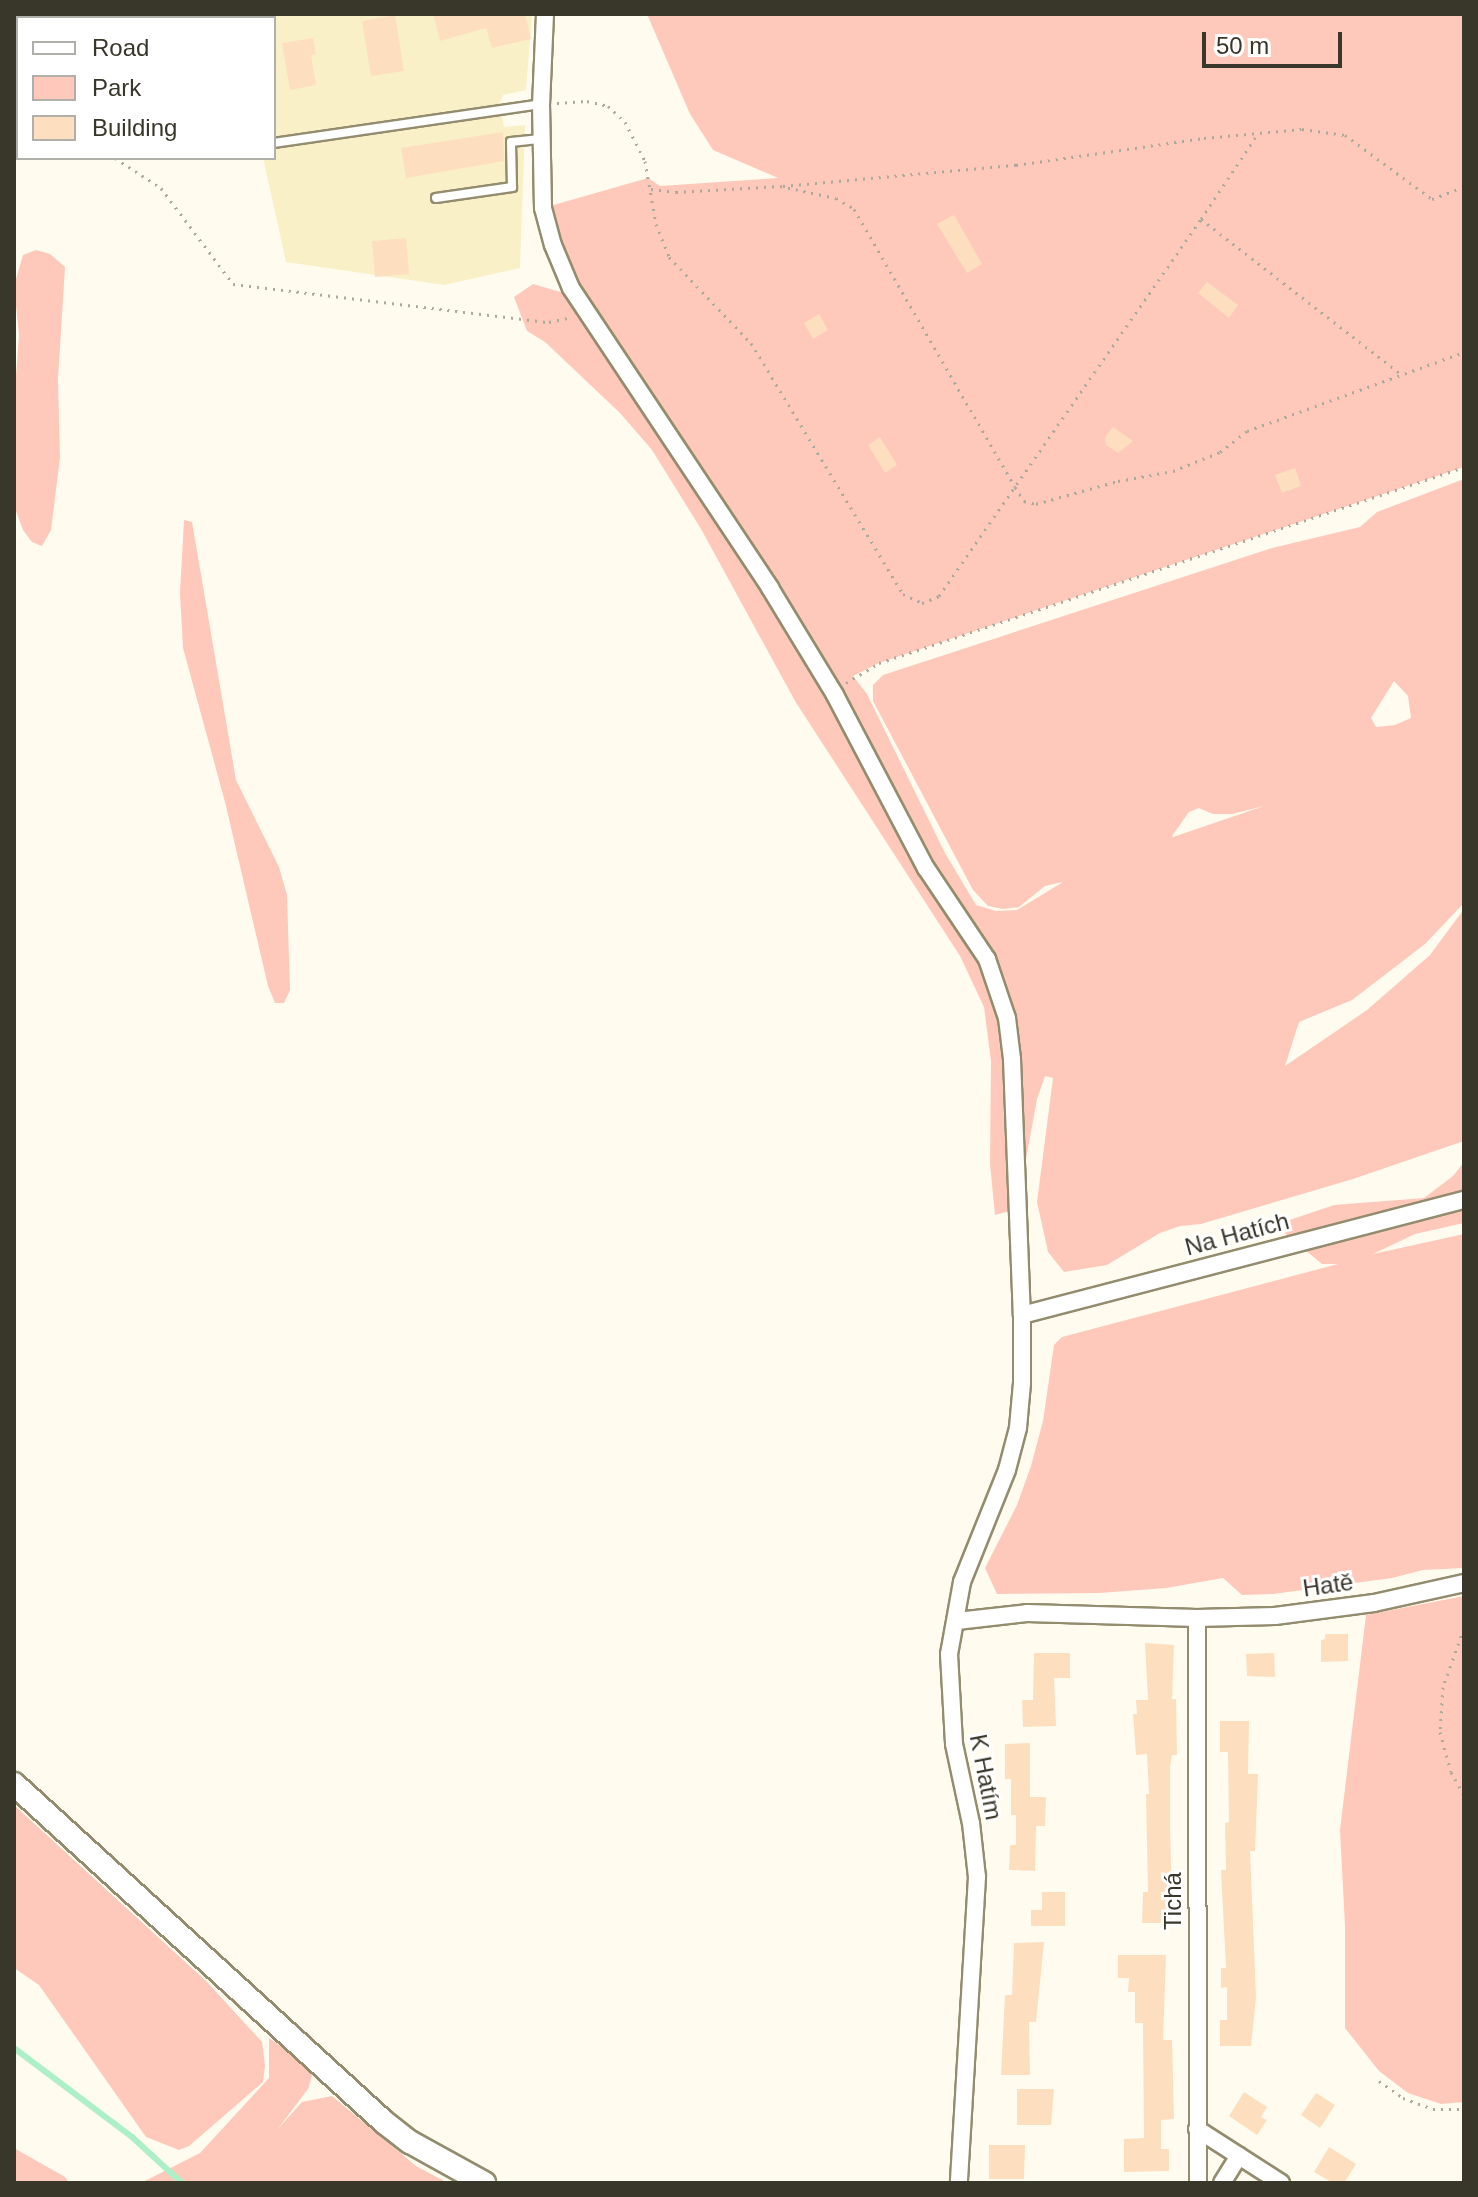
<!DOCTYPE html>
<meta charset="utf-8">
<style>
body{margin:0}
#map{position:relative;width:1478px;height:2197px;overflow:hidden;background:#fffcef;font-family:Helvetica,sans-serif}
div>[style]{position:absolute}
[style*='--x']{left:calc(var(--x)*1px);top:calc(var(--y)*1px);width:calc(var(--w)*1px);rotate:calc(var(--a)*1deg)}
.built>*{inset:0;background:#f9f0c8}
.green>*{inset:0;background:#fec9bb}
.stream>*{height:6px;margin:-3px;padding:0 3px;transform-origin:3px;border-radius:3px;background:#adf0c7}
.building>*{inset:0;background:#fddebf}
.path>*{height:3px;margin-top:-1.5px;transform-origin:0;background:repeating-linear-gradient(90deg,#aca99d 0 2px,transparent 0 8px)}
.roads{filter:drop-shadow(2px 0 #938c6e) drop-shadow(-2px 0 #938c6e) drop-shadow(0 2px #938c6e) drop-shadow(0 -2px #938c6e)}
.lane>*{height:8px;margin:-4px;padding:0 4px;transform-origin:4px;border-radius:4px;background:#fff}
.street>*{height:16px;margin:-8px;padding:0 8px;transform-origin:8px;border-radius:8px;background:#fff}
.secondary>*{height:22px;margin:-11px;padding:0 11px;transform-origin:11px;border-radius:11px;background:#fff}
span{translate:-50% -50%;white-space:nowrap;text-align:center;line-height:1.15;-webkit-text-stroke:6px #fff;paint-order:stroke}
.street-label{font-size:24px;color:#39362a}
.frame{position:absolute;inset:0;border:16px solid #39362a;pointer-events:none}
.legend{position:absolute;left:16px;top:16px;width:260px;height:144px;box-sizing:border-box;background:#fff;border:2px solid #b0afaa;margin:0;padding:10px 14px;list-style:none;font-size:24px;color:#39362a}
.legend li{display:flex;align-items:center;gap:16px;height:40px}
.legend b{width:40px;border:2px solid #b0afaa}
.scale{position:absolute;left:1202px;top:32px;width:140px;height:36px;box-sizing:border-box;border:4px solid #39362a;border-top:0;padding-left:10px;font-size:24px;line-height:28px;white-space:nowrap;color:#39362a;-webkit-text-stroke:6px #fff;paint-order:stroke}
</style>
<div id="map">
<div class="built">
<div style="clip-path:polygon(91px 14px,532px 14px,526px 90px,503px 95px,500px 103px,504px 127px,525px 125px,520px 268px,444px 285px,286px 262px,263px 158px,274px 158px,274px 18px,98px 18px)"></div>
</div>
<div class="green">
<div style="clip-path:polygon(evenodd,647px 14px,1464px 14px,1464px 467px,879px 663px,853px 676px,867px 694px,945px 853px,976px 905px,996px 911px,1017px 910px,1063px 882px,1045px 886px,1019px 907px,1003px 909px,988px 906px,973px 890px,873px 701px,873px 685px,883px 675px,1272px 548px,1360px 527px,1377px 512px,1464px 479px,1464px 903px,1425px 944px,1352px 1000px,1299px 1022px,1285px 1066px,1367px 1010px,1430px 955px,1464px 909px,1464px 1141px,1353px 1179px,1201px 1224px,1180px 1226px,1160px 1233px,1107px 1265px,1064px 1272px,1048px 1252px,1037px 1202px,1053px 1078px,1045px 1076px,1037px 1099px,1017px 1209px,995px 1215px,990px 1164px,991px 1061px,984px 1007px,960px 956px,795px 701px,701px 529px,652px 450px,620px 413px,545px 342px,527px 331px,514px 297px,533px 284px,574px 296px,543px 208px,648px 178px,660px 186px,778px 178px,713px 150px,690px 114px,647px 14px,1394px 681px,1408px 696px,1411px 718px,1395px 725px,1376px 727px,1371px 718px,1394px 681px,647px 14px,1264px 806px,1173px 837px,1172px 836px,1189px 812px,1199px 808px,1213px 814px,1232px 814px,1264px 806px)"></div>
<div style="clip-path:polygon(36px 250px,50px 254px,65px 267px,58px 379px,60px 458px,51px 530px,42px 546px,32px 542px,23px 530px,14px 506px,14px 402px,19px 335px,14px 286px,23px 255px)"></div>
<div style="clip-path:polygon(184px 520px,192px 522px,236px 780px,279px 867px,287px 895px,290px 990px,284px 1003px,275px 1003px,268px 986px,225px 802px,183px 648px,180px 593px)"></div>
<div style="clip-path:polygon(1464px 1162px,1464px 1223px,1415px 1234px,1373px 1254px,1464px 1234px,1464px 1568px,1423px 1570px,1392px 1578px,1273px 1594px,1242px 1595px,1223px 1578px,1166px 1588px,1099px 1593px,997px 1594px,985px 1568px,1017px 1505px,1031px 1466px,1043px 1421px,1054px 1345px,1062px 1337px,1338px 1264px,1322px 1264px,1275px 1225px,1334px 1205px,1424px 1198px,1453px 1176px)"></div>
<div style="clip-path:polygon(1464px 1596px,1464px 2102px,1441px 2104px,1408px 2093px,1379px 2071px,1345px 2028px,1345px 1926px,1340px 1830px,1366px 1615px)"></div>
<div style="clip-path:polygon(14px 1805px,207px 1982px,262px 2042px,265px 2066px,263px 2082px,189px 2146px,179px 2150px,146px 2137px,39px 1985px,14px 1968px)"></div>
<div style="clip-path:polygon(269px 2038px,314px 2069px,308px 2089px,277px 2130px,302px 2102px,332px 2096px,416px 2166px,448px 2183px,141px 2183px,200px 2153px,269px 2078px)"></div>
<div style="clip-path:polygon(14px 2148px,65px 2177px,69px 2183px,14px 2183px)"></div>
</div>
<div class="stream">
<div style="--x:14;--y:2048;--w:148;--a:37"></div>
<div style="--x:132;--y:2137;--w:68;--a:42.6"></div>
</div>
<div class="building">
<div style="clip-path:polygon(433px 14px,525px 14px,531px 39px,492px 48px,486px 28px,440px 41px)"></div>
<div style="clip-path:polygon(395px 15px,404px 71px,371px 76px,362px 21px)"></div>
<div style="clip-path:polygon(313px 38px,316px 54px,311px 55px,316px 85px,290px 90px,282px 43px)"></div>
<div style="clip-path:polygon(503px 132px,504px 161px,406px 178px,401px 148px)"></div>
<div style="clip-path:polygon(954px 215px,982px 264px,967px 273px,937px 224px)"></div>
<div style="clip-path:polygon(406px 238px,409px 274px,375px 277px,372px 241px)"></div>
<div style="clip-path:polygon(1207px 282px,1238px 305px,1229px 318px,1198px 293px)"></div>
<div style="clip-path:polygon(819px 314px,828px 330px,813px 339px,804px 323px)"></div>
<div style="clip-path:polygon(1113px 427px,1133px 441px,1118px 453px,1106px 445px,1105px 437px)"></div>
<div style="clip-path:polygon(880px 437px,897px 465px,885px 473px,868px 445px)"></div>
<div style="clip-path:polygon(1295px 468px,1301px 486px,1282px 493px,1275px 475px)"></div>
<div style="clip-path:polygon(1325px 1634px,1348px 1634px,1348px 1661px,1321px 1662px,1321px 1640px,1325px 1639px)"></div>
<div style="clip-path:polygon(1145px 1643px,1174px 1645px,1172px 1699px,1176px 1699px,1177px 1755px,1172px 1755px,1170px 1768px,1170px 1828px,1172px 1900px,1179px 1900px,1179px 1916px,1172px 1916px,1172px 1923px,1142px 1923px,1143px 1892px,1148px 1892px,1146px 1794px,1149px 1794px,1147px 1754px,1136px 1755px,1133px 1714px,1137px 1714px,1136px 1700px,1148px 1700px)"></div>
<div style="clip-path:polygon(1034px 1653px,1070px 1653px,1070px 1678px,1054px 1678px,1056px 1726px,1023px 1727px,1022px 1700px,1033px 1700px)"></div>
<div style="clip-path:polygon(1274px 1653px,1275px 1677px,1247px 1676px,1246px 1654px)"></div>
<div style="clip-path:polygon(1220px 1721px,1249px 1721px,1248px 1774px,1258px 1774px,1255px 1851px,1250px 1851px,1256px 1997px,1251px 2046px,1220px 2046px,1220px 2020px,1227px 2020px,1227px 1987px,1221px 1988px,1221px 1968px,1226px 1968px,1221px 1870px,1226px 1870px,1225px 1823px,1229px 1822px,1228px 1752px,1220px 1752px)"></div>
<div style="clip-path:polygon(1030px 1743px,1030px 1797px,1046px 1797px,1045px 1826px,1036px 1826px,1035px 1871px,1009px 1870px,1010px 1845px,1016px 1845px,1016px 1815px,1011px 1815px,1011px 1779px,1005px 1779px,1005px 1744px)"></div>
<div style="clip-path:polygon(1042px 1892px,1065px 1892px,1065px 1926px,1031px 1926px,1031px 1910px,1042px 1910px)"></div>
<div style="clip-path:polygon(1044px 1942px,1036px 2022px,1029px 2022px,1030px 2075px,1001px 2075px,1005px 1995px,1012px 1995px,1014px 1943px)"></div>
<div style="clip-path:polygon(1118px 1955px,1166px 1955px,1163px 2040px,1172px 2040px,1174px 2119px,1161px 2120px,1161px 2149px,1169px 2149px,1169px 2171px,1124px 2172px,1124px 2139px,1144px 2138px,1143px 2023px,1135px 2023px,1135px 1992px,1128px 1992px,1129px 1978px,1118px 1978px)"></div>
<div style="clip-path:polygon(1017px 2089px,1054px 2089px,1051px 2125px,1017px 2125px)"></div>
<div style="clip-path:polygon(1244px 2092px,1267px 2107px,1261px 2117px,1267px 2120px,1257px 2135px,1229px 2116px)"></div>
<div style="clip-path:polygon(1316px 2093px,1335px 2105px,1320px 2128px,1301px 2115px)"></div>
<div style="clip-path:polygon(989px 2145px,1025px 2145px,1024px 2179px,989px 2179px)"></div>
<div style="clip-path:polygon(1329px 2147px,1356px 2164px,1344px 2183px,1333px 2183px,1314px 2172px)"></div>
</div>
<div class="path">
<div style="--x:14;--y:73;--w:9;--a:63"></div>
<div style="--x:557;--y:103;--w:30;--a:-4"></div>
<div style="--x:587;--y:101;--w:22;--a:13"></div>
<div style="--x:608;--y:106;--w:23;--a:43"></div>
<div style="--x:625;--y:122;--w:44;--a:62.9"></div>
<div style="--x:645;--y:161;--w:64;--a:80.1"></div>
<div style="--x:656;--y:224;--w:35;--a:68"></div>
<div style="--x:669;--y:257;--w:119;--a:46.4"></div>
<div style="--x:751;--y:343;--w:293;--a:58.8"></div>
<div style="--x:903;--y:594;--w:21;--a:25"></div>
<div style="--x:922;--y:603;--w:18;--a:-22"></div>
<div style="--x:939;--y:596;--w:459;--a:-55.2"></div>
<div style="--x:1201;--y:219;--w:254;--a:37.8"></div>
<div style="--x:115;--y:158;--w:55;--a:33.1"></div>
<div style="--x:161;--y:188;--w:120;--a:53.1"></div>
<div style="--x:233;--y:284;--w:318;--a:6.9"></div>
<div style="--x:549;--y:322;--w:19;--a:-12"></div>
<div style="--x:783;--y:186;--w:234;--a:-5.2"></div>
<div style="--x:1016;--y:165;--w:190;--a:-8.2"></div>
<div style="--x:1204;--y:138;--w:98;--a:-5.2"></div>
<div style="--x:1302;--y:129;--w:43;--a:7.9"></div>
<div style="--x:1345;--y:135;--w:108;--a:36.3"></div>
<div style="--x:1432;--y:199;--w:34;--a:-21"></div>
<div style="--x:651;--y:189;--w:25;--a:7"></div>
<div style="--x:676;--y:192;--w:104;--a:-3.3"></div>
<div style="--x:780;--y:186;--w:57;--a:12.1"></div>
<div style="--x:836;--y:198;--w:21;--a:31"></div>
<div style="--x:854;--y:209;--w:321;--a:59.9"></div>
<div style="--x:1015;--y:487;--w:17;--a:57"></div>
<div style="--x:1024;--y:501;--w:12;--a:14"></div>
<div style="--x:1036;--y:504;--w:85;--a:-15.7"></div>
<div style="--x:1118;--y:481;--w:56;--a:-10.3"></div>
<div style="--x:1173;--y:471;--w:51;--a:-22"></div>
<div style="--x:1220;--y:452;--w:34;--a:-38"></div>
<div style="--x:1247;--y:431;--w:231;--a:-20"></div>
<div style="--x:1201;--y:219;--w:101;--a:-56.3"></div>
<div style="--x:846;--y:683;--w:39;--a:-31"></div>
<div style="--x:879;--y:663;--w:617;--a:-18.52"></div>
<div style="--x:1464;--y:1628;--w:63;--a:109.6"></div>
<div style="--x:1443;--y:1687;--w:45;--a:93.8"></div>
<div style="--x:1440;--y:1732;--w:41;--a:74.6"></div>
<div style="--x:1451;--y:1772;--w:26;--a:61"></div>
<div style="--x:1379;--y:2081;--w:29;--a:35"></div>
<div style="--x:1403;--y:2098;--w:32;--a:20"></div>
<div style="--x:1433;--y:2109;--w:31;--a:0"></div>
</div>
<div class="roads">
<div class="lane">
<div style="--x:14;--y:129;--w:4;--a:0"></div>
<div style="--x:274;--y:143;--w:269;--a:-8.3"></div>
<div style="--x:436;--y:198;--w:77;--a:-8.2"></div>
<div style="--x:512;--y:187;--w:45;--a:-91.3"></div>
<div style="--x:511;--y:142;--w:30;--a:-6"></div>
</div>
<div class="street">
<div style="--x:545;--y:14;--w:90;--a:92.5"></div>
<div style="--x:541;--y:104;--w:104;--a:88.9"></div>
<div style="--x:543;--y:208;--w:38;--a:75"></div>
<div style="--x:553;--y:245;--w:47;--a:67.3"></div>
<div style="--x:571;--y:288;--w:360;--a:56.4"></div>
<div style="--x:770;--y:588;--w:125;--a:58.7"></div>
<div style="--x:835;--y:695;--w:195;--a:62.3"></div>
<div style="--x:926;--y:868;--w:110;--a:56.2"></div>
<div style="--x:987;--y:959;--w:62;--a:71.3"></div>
<div style="--x:1007;--y:1018;--w:41;--a:83"></div>
<div style="--x:1012;--y:1059;--w:256;--a:87.8"></div>
<div style="--x:1022;--y:1315;--w:68;--a:90"></div>
<div style="--x:1022;--y:1383;--w:45;--a:95.1"></div>
<div style="--x:1018;--y:1428;--w:43;--a:104.7"></div>
<div style="--x:1007;--y:1470;--w:121;--a:111.9"></div>
<div style="--x:962;--y:1582;--w:73;--a:100.2"></div>
<div style="--x:949;--y:1654;--w:90;--a:86.8"></div>
<div style="--x:954;--y:1744;--w:81;--a:77.9"></div>
<div style="--x:971;--y:1823;--w:54;--a:83.7"></div>
<div style="--x:977;--y:1877;--w:307;--a:93.4"></div>
<div style="--x:1022;--y:1315;--w:457;--a:-14.6"></div>
<div style="--x:1197;--y:1618;--w:565;--a:89.9"></div>
<div style="--x:957;--y:1621;--w:70;--a:-6.5"></div>
<div style="--x:1027;--y:1613;--w:170;--a:1.7"></div>
<div style="--x:1197;--y:1618;--w:78;--a:-1.5"></div>
<div style="--x:1275;--y:1616;--w:100;--a:-7.5"></div>
<div style="--x:1374;--y:1603;--w:92;--a:-12.5"></div>
<div style="--x:1197;--y:2129;--w:100;--a:32.7"></div>
<div style="--x:1222;--y:2183;--w:32;--a:-58"></div>
</div>
<div class="secondary">
<div style="--x:14;--y:1784;--w:501;--a:42.41"></div>
<div style="--x:384;--y:2122;--w:33;--a:38"></div>
<div style="--x:410;--y:2142;--w:85;--a:29"></div>
</div>
</div>
<div class="street-label">
<span style="left:1237px;top:1234px;rotate:-15deg">Na Hatích</span>
<span style="left:1328px;top:1585px;rotate:-8deg">Hatě</span>
<span style="left:986px;top:1777px;rotate:79deg">K Hatím</span>
<span style="left:1173px;top:1901px;rotate:-90deg">Tichá</span>
</div>
<div class="frame"></div>
<ul class="legend">
<li><b style="height:10px;background:#fff"></b>Road</li>
<li><b style="height:22px;background:#fec9bb"></b>Park</li>
<li><b style="height:22px;background:#fddebf"></b>Building</li>
</ul>
<div class="scale">50 m</div>
</div>
